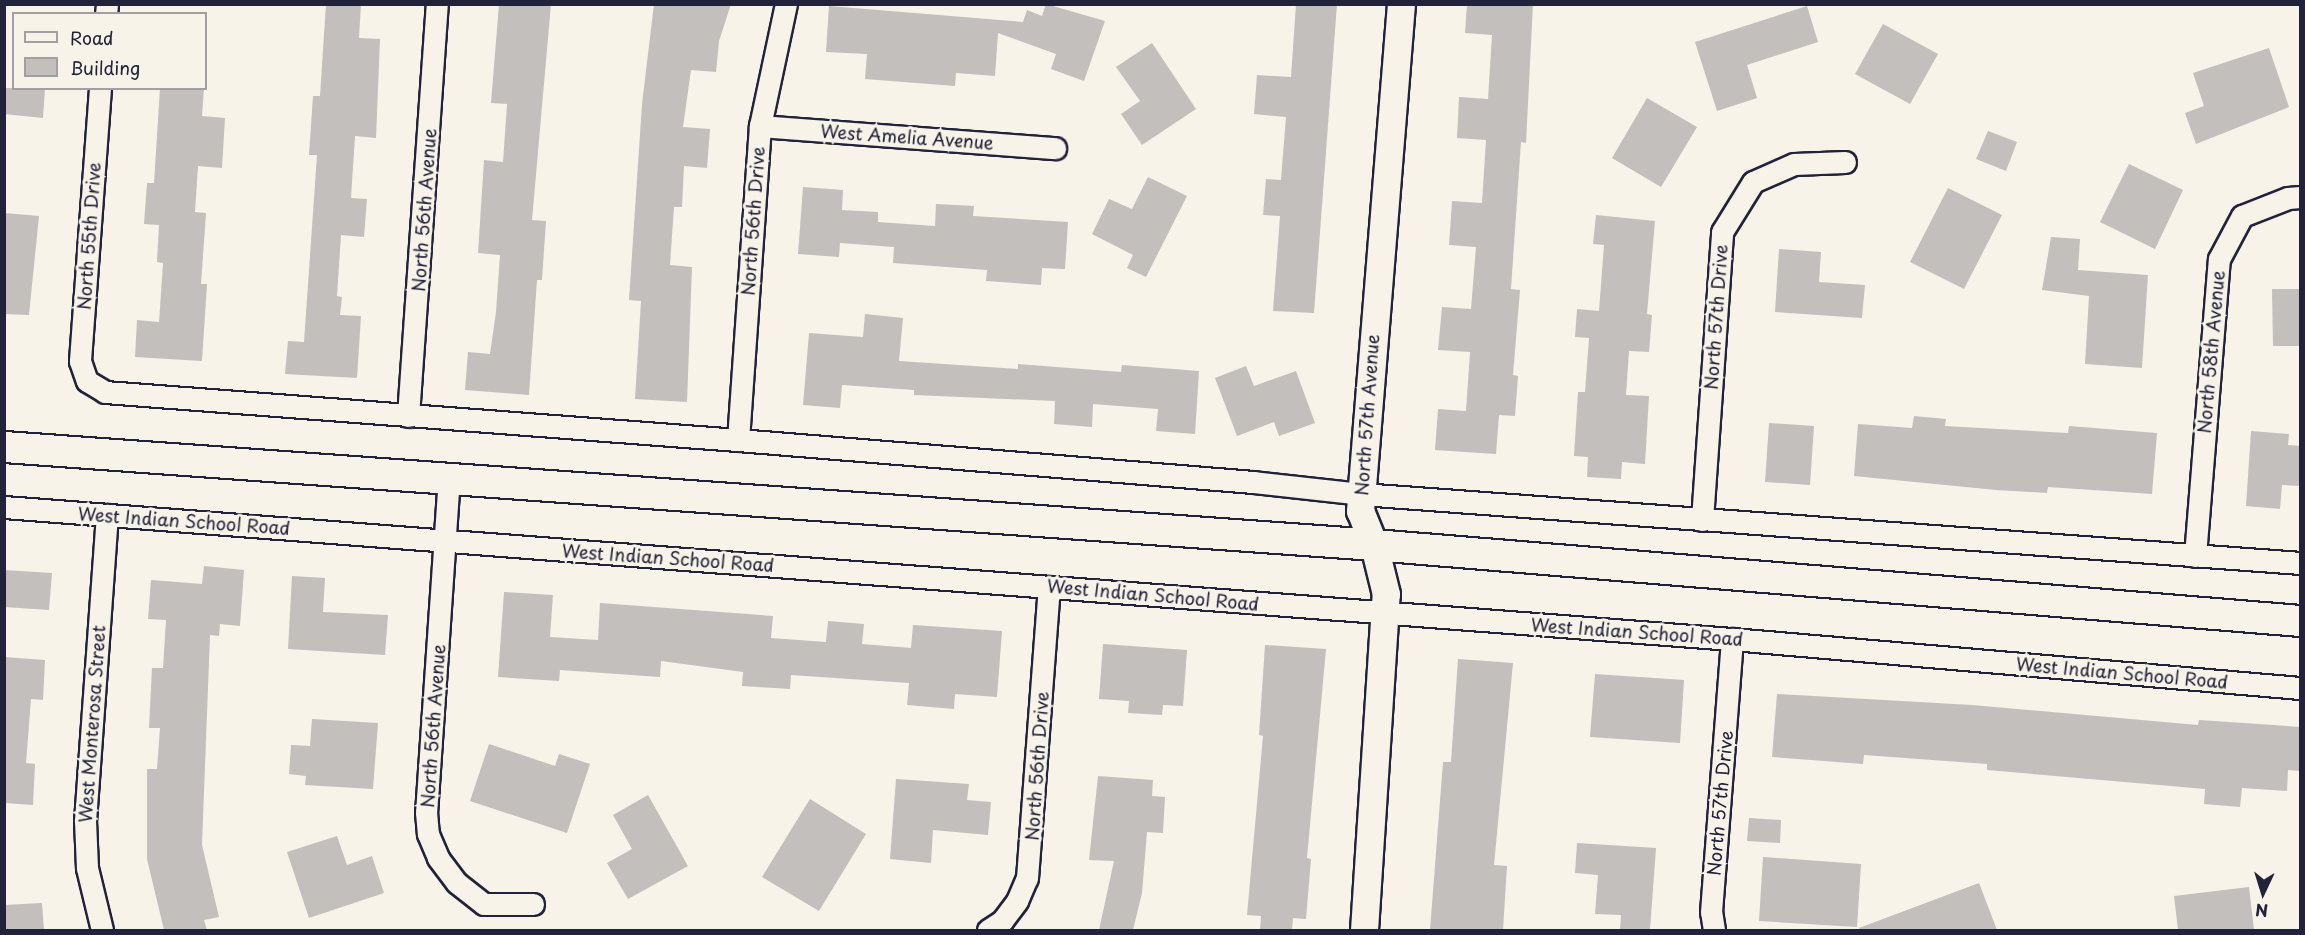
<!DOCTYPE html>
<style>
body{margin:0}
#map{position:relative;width:2305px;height:935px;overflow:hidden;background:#f7f3e8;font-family:"Playpen Sans",sans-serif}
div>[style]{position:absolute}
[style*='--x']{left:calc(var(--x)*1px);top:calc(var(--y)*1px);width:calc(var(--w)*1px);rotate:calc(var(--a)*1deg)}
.building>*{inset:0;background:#c2bfbd}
.roads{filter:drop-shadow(2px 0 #22223b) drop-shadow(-2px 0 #22223b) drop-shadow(0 2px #22223b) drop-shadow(0 -2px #22223b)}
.minor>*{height:21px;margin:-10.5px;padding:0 10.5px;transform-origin:10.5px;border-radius:10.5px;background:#f7f3e8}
.tertiary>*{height:27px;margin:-13.5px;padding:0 13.5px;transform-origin:13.5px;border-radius:13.5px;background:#f7f3e8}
.secondary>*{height:30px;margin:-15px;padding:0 15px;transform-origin:15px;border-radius:15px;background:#f7f3e8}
span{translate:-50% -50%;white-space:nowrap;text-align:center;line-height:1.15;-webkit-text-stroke:6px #f7f3e8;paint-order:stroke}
.street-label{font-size:18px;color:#22223b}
.frame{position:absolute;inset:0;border:6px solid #22223b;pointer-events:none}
.legend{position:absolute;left:12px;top:12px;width:195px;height:78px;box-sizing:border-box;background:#f7f3e8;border:2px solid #a29fa3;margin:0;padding:8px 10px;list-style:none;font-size:18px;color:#22223b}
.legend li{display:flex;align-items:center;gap:12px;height:30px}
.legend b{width:30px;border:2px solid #a29fa3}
.north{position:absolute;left:2233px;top:863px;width:60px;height:60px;-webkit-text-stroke:4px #f7f3e8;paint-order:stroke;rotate:184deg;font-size:16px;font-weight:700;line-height:24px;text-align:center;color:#22223b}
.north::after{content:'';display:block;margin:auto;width:21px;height:27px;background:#22223b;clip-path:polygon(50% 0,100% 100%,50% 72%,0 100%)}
</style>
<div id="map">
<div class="building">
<div style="clip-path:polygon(326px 4px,361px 4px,359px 38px,380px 39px,376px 138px,355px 136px,351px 198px,367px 199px,364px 237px,341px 235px,337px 296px,342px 297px,340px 315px,361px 316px,357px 378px,285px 374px,288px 341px,304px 342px,317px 155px,309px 155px,313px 96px,320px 96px)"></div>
<div style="clip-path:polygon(499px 4px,551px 4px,532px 220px,546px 221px,542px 280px,537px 280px,529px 395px,465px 390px,468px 352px,490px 354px,496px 312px,500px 255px,478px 253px,484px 160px,503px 162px,507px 104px,491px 103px)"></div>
<div style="clip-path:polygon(654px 4px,731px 4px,719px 41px,716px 72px,691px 70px,683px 127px,710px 129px,707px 168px,684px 166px,682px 207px,674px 207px,670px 265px,692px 267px,687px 402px,635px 399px,641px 301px,629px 300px,642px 104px)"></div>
<div style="clip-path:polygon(1046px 4px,1105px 21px,1084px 81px,1051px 69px,1056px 54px,998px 33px,995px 76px,956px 73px,955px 86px,865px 79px,867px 54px,826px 52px,829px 6px,1023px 22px,1027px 10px,1042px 16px)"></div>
<div style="clip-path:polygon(1296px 4px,1337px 4px,1314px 313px,1273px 311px,1280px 216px,1263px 215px,1266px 179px,1281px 180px,1286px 117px,1254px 114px,1257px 75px,1291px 77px)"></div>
<div style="clip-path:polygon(1467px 4px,1533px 4px,1526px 143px,1521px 142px,1511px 289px,1520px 290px,1513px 375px,1518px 376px,1515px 416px,1499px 415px,1496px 454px,1435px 450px,1438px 409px,1466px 411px,1470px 352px,1438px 350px,1442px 307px,1471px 309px,1476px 247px,1449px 245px,1452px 201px,1482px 203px,1486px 140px,1457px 138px,1459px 97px,1488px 99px,1492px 35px,1465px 33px)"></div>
<div style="clip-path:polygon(1807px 6px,1818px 42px,1747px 65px,1757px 98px,1717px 111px,1695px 42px)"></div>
<div style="clip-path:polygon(1883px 24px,1938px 54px,1910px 104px,1855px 74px)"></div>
<div style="clip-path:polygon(1152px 43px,1196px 109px,1142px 145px,1121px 114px,1140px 101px,1116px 67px)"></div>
<div style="clip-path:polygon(2269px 48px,2289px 107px,2196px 144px,2185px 113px,2204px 106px,2193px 73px)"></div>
<div style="clip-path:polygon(4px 88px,45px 88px,43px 118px,4px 114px)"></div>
<div style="clip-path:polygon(160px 88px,204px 88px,202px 116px,225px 118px,222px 168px,198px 166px,195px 212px,206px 213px,201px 284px,207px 284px,202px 361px,135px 357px,137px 320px,159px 322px,163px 263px,157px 262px,159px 225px,144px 224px,147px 183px,154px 183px)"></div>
<div style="clip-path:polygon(1647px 98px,1697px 127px,1661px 187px,1612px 158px)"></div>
<div style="clip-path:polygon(1988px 131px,2017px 142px,2006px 171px,1976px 159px)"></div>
<div style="clip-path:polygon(2129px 164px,2183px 190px,2155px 249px,2100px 222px)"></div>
<div style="clip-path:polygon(1148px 177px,1187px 196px,1146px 277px,1127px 268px,1133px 255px,1092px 234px,1109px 199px,1132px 209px)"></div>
<div style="clip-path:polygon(803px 187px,843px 190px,842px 210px,878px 212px,878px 222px,935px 226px,936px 204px,974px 206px,973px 216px,1068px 222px,1065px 269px,1042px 268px,1041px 285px,986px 281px,987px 270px,893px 263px,894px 247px,840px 243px,839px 257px,798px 254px)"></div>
<div style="clip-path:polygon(1948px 188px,2002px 215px,1964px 289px,1910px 262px)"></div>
<div style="clip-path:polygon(4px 213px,39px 216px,29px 315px,4px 314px)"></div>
<div style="clip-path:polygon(1596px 215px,1655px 221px,1647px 314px,1652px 315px,1649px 352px,1629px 351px,1626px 395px,1649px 396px,1645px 464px,1622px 462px,1621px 479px,1587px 477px,1588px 457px,1574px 456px,1578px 392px,1585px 392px,1589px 338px,1575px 337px,1577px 309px,1599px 311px,1604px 245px,1593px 244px)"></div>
<div style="clip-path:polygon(2051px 237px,2080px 239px,2078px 270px,2148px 275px,2142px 368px,2085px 364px,2089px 296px,2042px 290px)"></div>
<div style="clip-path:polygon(1779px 249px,1821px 252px,1819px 282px,1865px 285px,1862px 318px,1775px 312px)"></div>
<div style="clip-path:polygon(2272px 289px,2301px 289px,2301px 346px,2273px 346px)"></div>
<div style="clip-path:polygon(865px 314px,903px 318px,899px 361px,1018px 369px,1018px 364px,1121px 372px,1122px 365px,1199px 371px,1195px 434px,1156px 431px,1158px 409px,1093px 404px,1092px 427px,1054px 424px,1055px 401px,914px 395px,914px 390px,842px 385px,840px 408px,803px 405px,809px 333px,863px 337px)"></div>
<div style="clip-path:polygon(1246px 366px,1254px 386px,1296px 371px,1315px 423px,1279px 436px,1274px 422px,1237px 436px,1215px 378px)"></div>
<div style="clip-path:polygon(1914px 416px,1946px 419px,1945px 426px,2068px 433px,2069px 426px,2157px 433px,2152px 494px,2048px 487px,2047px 493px,1996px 490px,1854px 476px,1858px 424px,1912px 428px)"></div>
<div style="clip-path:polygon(1769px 423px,1814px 426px,1810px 485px,1765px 482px)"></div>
<div style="clip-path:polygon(2251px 431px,2289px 434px,2288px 445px,2301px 446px,2301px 486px,2282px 485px,2280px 509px,2246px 506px)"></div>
<div style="clip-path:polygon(204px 566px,244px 570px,240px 626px,220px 624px,219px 636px,210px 635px,202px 845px,219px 917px,204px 920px,207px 930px,164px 930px,147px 859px,147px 769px,157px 769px,160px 728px,149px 728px,152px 668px,163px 668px,166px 620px,148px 619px,151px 580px,202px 584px)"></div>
<div style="clip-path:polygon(4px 570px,52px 573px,49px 610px,4px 607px)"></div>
<div style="clip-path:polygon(292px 576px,325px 578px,323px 612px,388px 615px,385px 655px,288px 649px)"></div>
<div style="clip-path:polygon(504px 592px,553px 595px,550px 637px,598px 640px,600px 603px,773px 616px,771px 638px,826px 642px,828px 621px,864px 624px,862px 644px,911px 648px,913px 625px,1002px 631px,997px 697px,955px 694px,954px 709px,907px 705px,909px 683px,791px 675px,790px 689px,742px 686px,743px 672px,661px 661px,660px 677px,560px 670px,559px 681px,498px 677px)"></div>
<div style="clip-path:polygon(1103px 644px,1187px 650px,1183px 706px,1163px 705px,1162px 715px,1128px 713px,1129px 701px,1099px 699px)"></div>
<div style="clip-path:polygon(1265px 645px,1326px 649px,1307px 858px,1311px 859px,1306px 919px,1293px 918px,1292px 930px,1260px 930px,1261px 916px,1247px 915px,1263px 736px,1259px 735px)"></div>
<div style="clip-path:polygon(4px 657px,45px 660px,43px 700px,31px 699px,26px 763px,35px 764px,33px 805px,4px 803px)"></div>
<div style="clip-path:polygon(1458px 659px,1513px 663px,1494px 865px,1507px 866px,1503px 930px,1430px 930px,1443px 762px,1451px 762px)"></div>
<div style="clip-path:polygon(1595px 674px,1684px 680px,1680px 743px,1590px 737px)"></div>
<div style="clip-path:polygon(1777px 694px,1972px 705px,2198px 725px,2199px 720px,2301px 727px,2301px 771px,2288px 770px,2287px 791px,2242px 788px,2240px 807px,2204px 804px,2205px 789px,1987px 770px,1987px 764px,1864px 755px,1863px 764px,1772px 757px)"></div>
<div style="clip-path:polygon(312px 719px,378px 723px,373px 789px,305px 785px,306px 776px,289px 774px,291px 745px,310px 746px)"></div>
<div style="clip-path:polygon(489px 744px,555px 766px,559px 754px,590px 764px,567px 833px,470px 801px)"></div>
<div style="clip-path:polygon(1098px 776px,1153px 780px,1152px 796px,1165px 797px,1163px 833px,1147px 832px,1142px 893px,1133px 930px,1099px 930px,1114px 861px,1089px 860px)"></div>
<div style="clip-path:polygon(896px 779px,969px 784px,967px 800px,991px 802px,988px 835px,933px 830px,931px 863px,890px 859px)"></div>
<div style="clip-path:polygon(648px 795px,688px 866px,628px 899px,607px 863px,632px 849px,613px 815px)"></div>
<div style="clip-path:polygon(810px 799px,866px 834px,819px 911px,762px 877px)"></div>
<div style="clip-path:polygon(1749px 818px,1781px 820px,1780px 843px,1747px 841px)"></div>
<div style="clip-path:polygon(337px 836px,347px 865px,372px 856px,384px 893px,309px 918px,287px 852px)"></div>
<div style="clip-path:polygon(1577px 843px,1656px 848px,1650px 930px,1620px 930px,1621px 915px,1595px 914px,1598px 875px,1575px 873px)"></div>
<div style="clip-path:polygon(1763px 857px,1861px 864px,1857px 927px,1759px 921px)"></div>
<div style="clip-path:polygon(1979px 883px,1997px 930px,1859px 930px,1859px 928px)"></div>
<div style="clip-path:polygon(2249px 887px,2254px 930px,2178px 930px,2174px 896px)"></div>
<div style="clip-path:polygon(42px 903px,44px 930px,4px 930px,4px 905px)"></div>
</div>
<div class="roads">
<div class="minor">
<div style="--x:106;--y:14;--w:10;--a:-84"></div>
<div style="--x:100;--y:88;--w:274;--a:94.2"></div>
<div style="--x:80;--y:361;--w:21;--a:71"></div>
<div style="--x:87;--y:381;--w:21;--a:31"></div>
<div style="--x:105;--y:392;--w:635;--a:4.34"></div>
<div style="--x:738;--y:440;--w:517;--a:4.66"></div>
<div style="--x:1253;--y:482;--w:109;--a:6.3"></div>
<div style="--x:1361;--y:494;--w:942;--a:4.2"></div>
<div style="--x:760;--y:126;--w:296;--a:4.3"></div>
<div style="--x:408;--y:416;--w:413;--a:-86"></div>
<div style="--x:738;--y:440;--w:315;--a:-86"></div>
<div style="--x:760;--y:126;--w:125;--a:-78"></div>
<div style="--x:449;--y:476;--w:337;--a:93.9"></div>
<div style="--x:426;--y:812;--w:22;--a:85"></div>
<div style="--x:428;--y:834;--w:26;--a:67"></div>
<div style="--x:438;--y:858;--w:31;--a:53"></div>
<div style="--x:457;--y:883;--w:34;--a:38"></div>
<div style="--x:484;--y:904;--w:49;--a:0"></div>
<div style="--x:4;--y:507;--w:1733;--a:4.37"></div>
<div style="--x:1732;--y:639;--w:570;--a:4.93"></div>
<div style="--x:1702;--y:520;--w:289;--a:-86"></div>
<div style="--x:1722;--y:232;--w:59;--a:-58.2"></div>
<div style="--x:1753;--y:182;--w:45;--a:-23.7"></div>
<div style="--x:1794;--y:164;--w:51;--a:-2.2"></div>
<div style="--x:2195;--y:556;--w:298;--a:-85.4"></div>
<div style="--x:2219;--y:259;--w:49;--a:-61.9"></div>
<div style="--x:2242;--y:216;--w:49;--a:-21.4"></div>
<div style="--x:2288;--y:198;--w:12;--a:-5"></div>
<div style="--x:102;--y:930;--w:64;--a:-103.6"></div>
<div style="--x:87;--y:868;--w:47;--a:-92.4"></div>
<div style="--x:85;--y:821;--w:307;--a:-85.9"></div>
<div style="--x:988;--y:930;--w:17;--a:-33"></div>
<div style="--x:1002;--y:921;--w:25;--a:-53"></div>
<div style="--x:1017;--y:901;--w:25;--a:-67"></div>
<div style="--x:1027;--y:878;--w:292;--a:-85.7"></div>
<div style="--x:1714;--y:930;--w:18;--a:-99"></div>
<div style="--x:1711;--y:912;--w:274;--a:-85.6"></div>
</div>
<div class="tertiary">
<div style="--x:1364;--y:930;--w:337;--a:-86.3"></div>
<div style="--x:1386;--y:594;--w:50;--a:-103.8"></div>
<div style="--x:1374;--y:545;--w:37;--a:-112"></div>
<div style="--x:1360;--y:511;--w:509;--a:-85.38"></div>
</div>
<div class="secondary">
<div style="--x:4;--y:447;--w:1374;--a:4.09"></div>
<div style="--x:1374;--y:545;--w:929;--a:4.69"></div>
</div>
</div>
<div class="street-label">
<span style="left:907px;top:137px;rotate:4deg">West Amelia Avenue</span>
<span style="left:424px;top:210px;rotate:-86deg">North 56th Avenue</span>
<span style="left:753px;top:221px;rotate:-86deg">North 56th Drive</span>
<span style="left:89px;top:236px;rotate:-86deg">North 55th Drive</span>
<span style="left:1716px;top:317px;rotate:-86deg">North 57th Drive</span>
<span style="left:2211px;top:352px;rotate:-85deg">North 58th Avenue</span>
<span style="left:1367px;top:415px;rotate:-86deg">North 57th Avenue</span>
<span style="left:184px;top:521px;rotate:4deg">West Indian School Road</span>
<span style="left:668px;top:558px;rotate:4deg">West Indian School Road</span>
<span style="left:1153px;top:595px;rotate:5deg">West Indian School Road</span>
<span style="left:1637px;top:632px;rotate:4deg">West Indian School Road</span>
<span style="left:2122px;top:673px;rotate:5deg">West Indian School Road</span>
<span style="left:92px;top:724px;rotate:-86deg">West Monterosa Street</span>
<span style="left:433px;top:726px;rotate:-86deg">North 56th Avenue</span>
<span style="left:1037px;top:766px;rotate:-86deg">North 56th Drive</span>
<span style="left:1720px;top:803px;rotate:-85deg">North 57th Drive</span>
</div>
<div class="frame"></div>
<ul class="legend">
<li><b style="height:8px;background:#f7f3e8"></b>Road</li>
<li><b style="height:16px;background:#c2bfbd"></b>Building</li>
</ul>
<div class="north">N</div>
</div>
